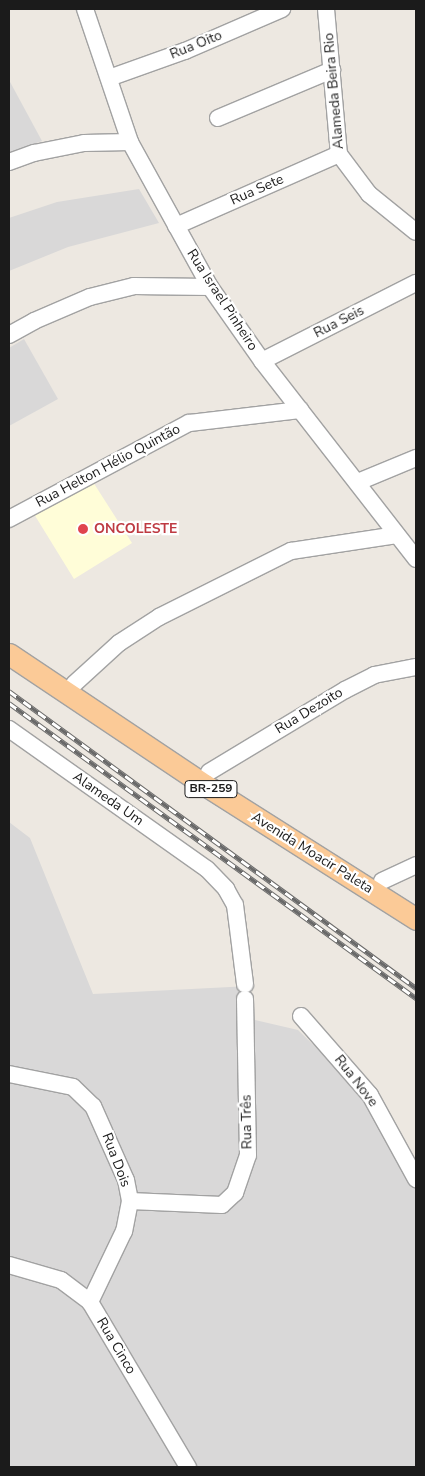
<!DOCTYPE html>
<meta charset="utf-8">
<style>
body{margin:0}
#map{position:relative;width:425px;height:1476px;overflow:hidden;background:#ede8e1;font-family:"Nunito Sans",sans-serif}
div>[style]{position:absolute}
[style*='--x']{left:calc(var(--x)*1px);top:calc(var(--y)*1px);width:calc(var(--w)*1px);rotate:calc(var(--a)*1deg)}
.residential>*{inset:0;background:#d9d8d8}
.education>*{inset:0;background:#fffdd8}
.roads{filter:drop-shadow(1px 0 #a2a2a2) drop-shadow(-1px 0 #a2a2a2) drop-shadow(0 1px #a2a2a2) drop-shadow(0 -1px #a2a2a2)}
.minor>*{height:16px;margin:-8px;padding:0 8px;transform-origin:8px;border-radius:8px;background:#fff}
.major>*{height:21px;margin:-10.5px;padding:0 10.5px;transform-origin:10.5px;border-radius:10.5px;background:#fbca97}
.rail>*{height:5px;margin-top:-2.5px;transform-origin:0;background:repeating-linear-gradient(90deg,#fff 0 9px,#696969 0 18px);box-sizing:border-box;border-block:1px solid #696969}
.dots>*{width:14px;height:14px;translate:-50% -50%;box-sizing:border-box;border:2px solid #fff;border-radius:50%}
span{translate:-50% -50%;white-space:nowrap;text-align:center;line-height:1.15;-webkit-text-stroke:4.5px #fff;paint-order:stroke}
.shield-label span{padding:1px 4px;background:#fff;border:1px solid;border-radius:4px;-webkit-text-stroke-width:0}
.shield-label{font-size:12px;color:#1b1b1b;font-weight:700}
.street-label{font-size:14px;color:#1b1b1b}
.health-label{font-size:14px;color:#be3a42;font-weight:700}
.left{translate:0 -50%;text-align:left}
.frame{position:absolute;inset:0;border:10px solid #1b1b1b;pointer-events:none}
</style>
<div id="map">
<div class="residential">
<div style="clip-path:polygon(9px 80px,42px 141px,9px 153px)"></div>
<div style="clip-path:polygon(139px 189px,159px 223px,68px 247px,9px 271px,9px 218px,57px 202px)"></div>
<div style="clip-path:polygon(24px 339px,58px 399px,9px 426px,9px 348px)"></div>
<div style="clip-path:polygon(9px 822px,30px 838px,93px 994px,250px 986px,255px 1020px,298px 1030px,365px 1095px,416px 1185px,416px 1467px,9px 1467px)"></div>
</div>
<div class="education">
<div style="clip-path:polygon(93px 482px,132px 543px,74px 579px,34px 514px)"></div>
</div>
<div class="roads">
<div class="minor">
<div style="--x:85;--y:9;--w:140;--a:71.3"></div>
<div style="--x:130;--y:142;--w:166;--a:61.1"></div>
<div style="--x:210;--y:287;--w:90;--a:54.9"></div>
<div style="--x:262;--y:361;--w:251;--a:52.1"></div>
<div style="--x:326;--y:9;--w:146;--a:84.9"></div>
<div style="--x:339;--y:154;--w:50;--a:53.1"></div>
<div style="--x:369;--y:194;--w:60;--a:39"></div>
<div style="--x:109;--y:78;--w:81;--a:-19.6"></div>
<div style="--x:185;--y:51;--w:106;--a:-23.4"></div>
<div style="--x:218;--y:118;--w:124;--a:-22.8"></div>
<div style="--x:9;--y:162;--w:27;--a:-20"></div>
<div style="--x:34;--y:153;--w:51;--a:-11.3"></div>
<div style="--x:84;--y:143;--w:46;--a:-1.2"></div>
<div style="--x:176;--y:226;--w:178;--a:-23.8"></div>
<div style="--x:9;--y:335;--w:29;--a:-29"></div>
<div style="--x:34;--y:321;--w:61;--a:-23.2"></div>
<div style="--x:90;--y:297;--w:45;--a:-14"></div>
<div style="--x:134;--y:286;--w:76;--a:0.8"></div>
<div style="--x:262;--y:361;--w:173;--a:-26.9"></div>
<div style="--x:358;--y:482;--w:63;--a:-22.5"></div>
<div style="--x:9;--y:519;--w:204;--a:-28.1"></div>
<div style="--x:189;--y:423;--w:112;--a:-6.7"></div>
<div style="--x:74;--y:684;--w:61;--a:-42.3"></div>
<div style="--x:119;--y:643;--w:48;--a:-33"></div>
<div style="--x:159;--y:617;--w:148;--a:-26.6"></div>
<div style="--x:291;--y:551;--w:107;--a:-8.6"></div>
<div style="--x:9;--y:729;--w:242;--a:35.3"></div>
<div style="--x:207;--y:869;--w:28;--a:46"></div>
<div style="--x:226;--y:889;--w:18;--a:61"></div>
<div style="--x:235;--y:905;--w:80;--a:82.8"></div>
<div style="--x:209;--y:772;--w:159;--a:-31.1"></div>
<div style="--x:345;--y:690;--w:33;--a:-27"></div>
<div style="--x:374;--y:675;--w:43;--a:-10.8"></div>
<div style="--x:382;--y:881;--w:38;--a:-25"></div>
<div style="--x:301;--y:1016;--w:105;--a:48.9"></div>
<div style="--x:370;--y:1095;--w:96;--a:61.3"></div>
<div style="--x:9;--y:1074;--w:65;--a:11.5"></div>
<div style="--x:73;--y:1087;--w:28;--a:44"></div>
<div style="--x:93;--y:1106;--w:81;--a:66"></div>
<div style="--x:126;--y:1180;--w:21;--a:79"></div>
<div style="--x:130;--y:1201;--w:31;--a:101"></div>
<div style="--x:124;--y:1231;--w:79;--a:115.6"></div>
<div style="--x:130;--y:1201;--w:92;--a:2.5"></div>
<div style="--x:222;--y:1205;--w:18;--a:-43"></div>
<div style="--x:235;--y:1193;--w:40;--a:-71.1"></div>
<div style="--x:248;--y:1155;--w:156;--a:-91.1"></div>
<div style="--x:9;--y:1265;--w:54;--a:16.1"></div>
<div style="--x:61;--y:1280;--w:36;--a:37"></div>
<div style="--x:90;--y:1302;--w:192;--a:59.3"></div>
</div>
<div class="major">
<div style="--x:9;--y:654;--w:236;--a:33.8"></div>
<div style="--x:205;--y:785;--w:250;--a:32.4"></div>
</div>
</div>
<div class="rail">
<div style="--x:9;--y:691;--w:504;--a:36.12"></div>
<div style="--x:9;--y:703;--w:503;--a:35.94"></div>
</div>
<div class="dots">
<div style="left:83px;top:529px;background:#e0444e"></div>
</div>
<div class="shield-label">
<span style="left:211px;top:789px">BR-259</span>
</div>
<div class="street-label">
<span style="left:196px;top:45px;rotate:-22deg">Rua Oito</span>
<span style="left:334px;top:91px;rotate:-95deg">Alameda Beira Rio</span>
<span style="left:257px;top:190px;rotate:-24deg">Rua Sete</span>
<span style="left:222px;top:300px;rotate:57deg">Rua Israel Pinheiro</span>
<span style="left:339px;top:322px;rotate:-27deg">Rua Seis</span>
<span style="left:108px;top:466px;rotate:-28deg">Rua Helton Hélio Quintão</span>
<span style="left:309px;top:711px;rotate:-31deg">Rua Dezoito</span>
<span style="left:108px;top:799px;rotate:35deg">Alameda Um</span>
<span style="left:312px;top:853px;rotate:32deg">Avenida Moacir Paleta</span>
<span style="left:356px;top:1081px;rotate:52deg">Rua Nove</span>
<span style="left:247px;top:1122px;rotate:-91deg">Rua Três</span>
<span style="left:116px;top:1160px;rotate:69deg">Rua Dois</span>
<span style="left:116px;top:1346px;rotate:59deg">Rua Cinco</span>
</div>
<div class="health-label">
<span class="left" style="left:94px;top:529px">ONCOLESTE</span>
</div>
<div class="frame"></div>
</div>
